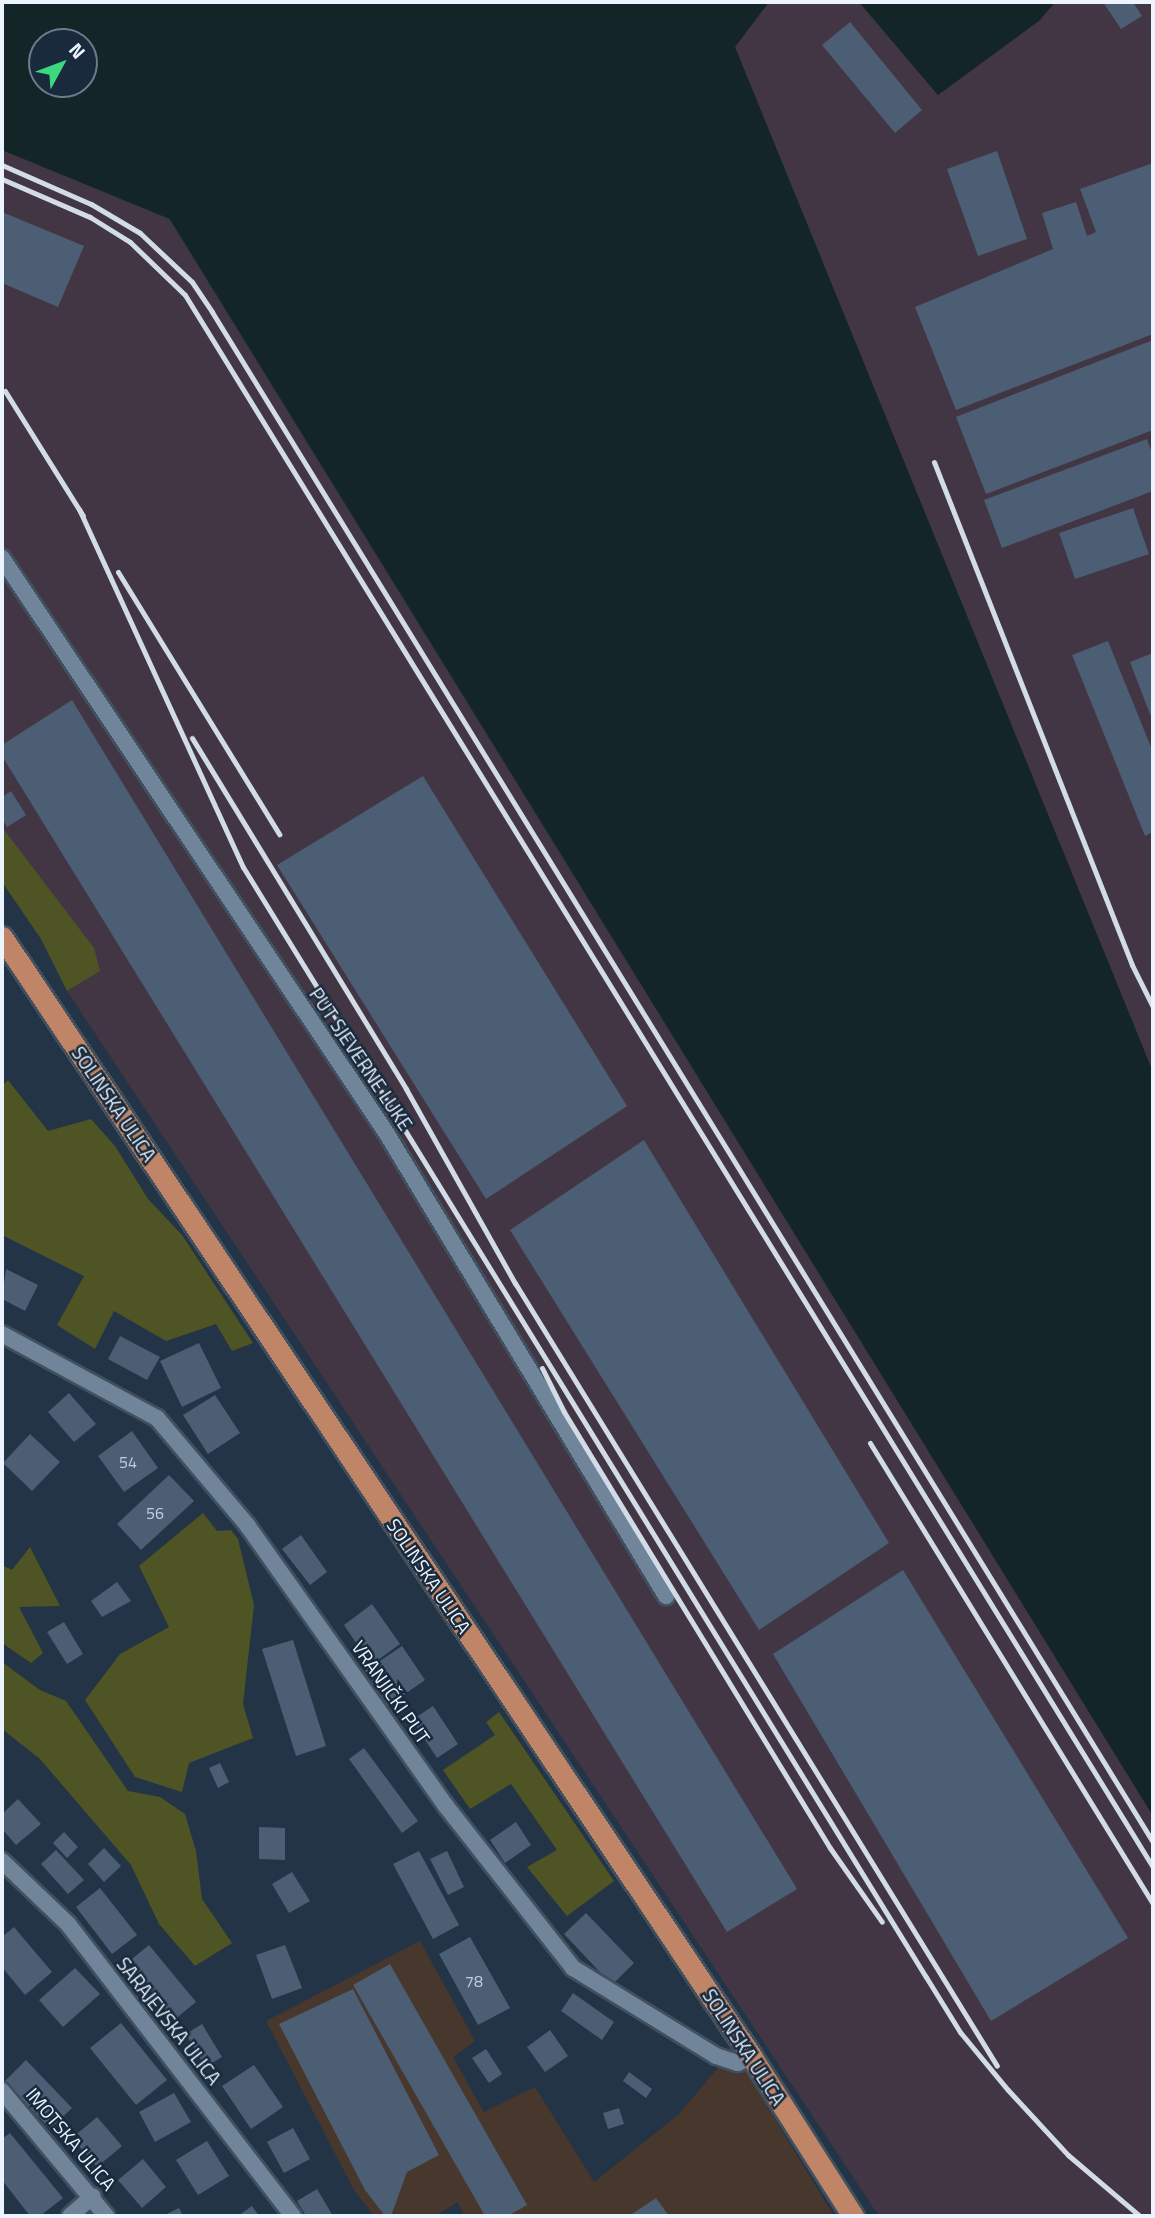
<!DOCTYPE html>
<meta charset="utf-8">
<style>
body{margin:0}
#map{position:relative;width:1155px;height:2218px;overflow:hidden;background:#233447;font-family:"Titillium Web",sans-serif}
div>[style]{position:absolute}
[style*='--x']{left:calc(var(--x)*1px);top:calc(var(--y)*1px);width:calc(var(--w)*1px);rotate:calc(var(--a)*1deg)}
.commercial>*{inset:0;background:#47372c}
.industrial>*{inset:0;background:#423645}
.green>*{inset:0;background:#4e5423}
.water>*{inset:0;background:#132527}
.building>*{inset:0;background:#4b5e73}
.roads{filter:drop-shadow(2px 0 #41505f) drop-shadow(-2px 0 #41505f) drop-shadow(0 2px #41505f) drop-shadow(0 -2px #41505f)}
.minor>*{height:16px;margin:-8px;padding:0 8px;transform-origin:8px;border-radius:8px;background:#70849a}
.primary>*{height:21px;margin:-10.5px;padding:0 10.5px;transform-origin:10.5px;border-radius:10.5px;background:#bf8566}
.rail>*{height:5px;margin:-2.5px;padding:0 2.5px;transform-origin:2.5px;border-radius:2.5px;background:#d2dce7}
span{translate:-50% -50%;white-space:nowrap;text-align:center;line-height:1.15;-webkit-text-stroke:5px #192a3d;paint-order:stroke}
.number-label{font-size:16px;color:#c4cfdc}
.number-label span{-webkit-text-stroke-width:0}
.street-label{font-size:19px;color:#ecf5ff}
.frame{position:absolute;inset:0;border:4px solid #ecf5ff;pointer-events:none}
.north{position:absolute;left:28px;top:28px;width:70px;height:70px;box-sizing:border-box;background:#192a3d;border:2px solid #6d7b8b;border-radius:50%;rotate:49deg;font-size:19px;font-weight:700;line-height:28px;text-align:center;color:#ecf5ff}
.north::after{content:'';display:block;margin:auto;width:24px;height:32px;background:#3cd77e;clip-path:polygon(50% 0,100% 100%,50% 72%,0 100%)}
</style>
<div id="map">
<div class="commercial">
<div style="clip-path:polygon(420px 1941px,475px 2041px,453px 2057px,484px 2112px,535px 2087px,594px 2182px,679px 2114px,733px 2050px,834px 2216px,464px 2216px,458px 2202px,435px 2216px,374px 2216px,354px 2190px,266px 2021px)"></div>
</div>
<div class="industrial">
<div style="clip-path:polygon(769px 2px,859px 2px,938px 95px,1040px 20px,1055px 2px,1153px 2px,1153px 1072px,735px 47px)"></div>
<div style="clip-path:polygon(2px 150px,169px 219px,1153px 1816px,1153px 2216px,879px 2216px,67px 991px,99px 971px,2px 827px)"></div>
</div>
<div class="green">
<div style="clip-path:polygon(2px 827px,94px 948px,100px 971px,67px 991px,41px 939px,2px 882px)"></div>
<div style="clip-path:polygon(8px 1080px,48px 1131px,91px 1119px,115px 1146px,148px 1199px,182px 1235px,253px 1343px,232px 1351px,216px 1324px,166px 1341px,114px 1311px,95px 1349px,57px 1325px,84px 1276px,2px 1235px,2px 1086px)"></div>
<div style="clip-path:polygon(203px 1513px,217px 1531px,231px 1530px,238px 1539px,254px 1605px,243px 1704px,253px 1738px,189px 1763px,182px 1792px,135px 1777px,85px 1700px,120px 1654px,169px 1627px,139px 1566px)"></div>
<div style="clip-path:polygon(30px 1547px,60px 1606px,19px 1607px,43px 1653px,31px 1663px,2px 1643px,2px 1565px,12px 1570px)"></div>
<div style="clip-path:polygon(2px 1662px,40px 1690px,66px 1701px,128px 1791px,160px 1797px,185px 1814px,196px 1851px,202px 1899px,232px 1943px,195px 1966px,159px 1924px,131px 1865px,40px 1759px,2px 1729px)"></div>
<div style="clip-path:polygon(499px 1712px,614px 1881px,567px 1916px,527px 1867px,557px 1850px,511px 1784px,470px 1809px,443px 1770px,495px 1735px,486px 1722px)"></div>
</div>
<div class="water">
<div style="clip-path:polygon(evenodd,2px 2px,769px 2px,735px 47px,1153px 1072px,1153px 1816px,170px 219px,2px 150px,2px 2px,42px 42px,84px 42px,84px 84px,42px 84px,42px 42px)"></div>
<div style="clip-path:polygon(859px 2px,1055px 2px,1040px 20px,938px 95px)"></div>
</div>
<div class="building">
<div style="clip-path:polygon(1103px 2px,1133px 2px,1142px 16px,1121px 29px)"></div>
<div style="clip-path:polygon(850px 22px,922px 110px,895px 133px,822px 45px)"></div>
<div style="clip-path:polygon(997px 151px,1027px 239px,978px 256px,947px 169px)"></div>
<div style="clip-path:polygon(1153px 163px,1153px 334px,956px 410px,915px 307px,1053px 249px,1042px 213px,1076px 202px,1087px 236px,1096px 232px,1080px 189px)"></div>
<div style="clip-path:polygon(2px 212px,84px 246px,58px 307px,2px 283px)"></div>
<div style="clip-path:polygon(1153px 340px,1153px 430px,986px 494px,956px 417px)"></div>
<div style="clip-path:polygon(1147px 439px,1153px 456px,1153px 491px,1002px 548px,984px 500px)"></div>
<div style="clip-path:polygon(1133px 508px,1149px 554px,1075px 579px,1059px 533px)"></div>
<div style="clip-path:polygon(1108px 641px,1153px 752px,1153px 832px,1145px 836px,1072px 655px)"></div>
<div style="clip-path:polygon(1153px 653px,1153px 722px,1130px 662px)"></div>
<div style="clip-path:polygon(72px 700px,797px 1889px,727px 1932px,2px 756px,2px 745px)"></div>
<div style="clip-path:polygon(423px 776px,627px 1106px,486px 1199px,277px 865px)"></div>
<div style="clip-path:polygon(11px 791px,26px 815px,7px 827px,2px 818px,2px 797px)"></div>
<div style="clip-path:polygon(644px 1140px,889px 1543px,759px 1630px,510px 1230px)"></div>
<div style="clip-path:polygon(6px 1269px,38px 1285px,25px 1311px,2px 1299px)"></div>
<div style="clip-path:polygon(120px 1336px,160px 1357px,147px 1380px,108px 1359px)"></div>
<div style="clip-path:polygon(199px 1343px,221px 1388px,182px 1407px,160px 1361px)"></div>
<div style="clip-path:polygon(69px 1393px,96px 1424px,74px 1442px,48px 1412px)"></div>
<div style="clip-path:polygon(215px 1395px,240px 1433px,208px 1454px,183px 1415px)"></div>
<div style="clip-path:polygon(132px 1431px,158px 1468px,124px 1492px,98px 1456px)"></div>
<div style="clip-path:polygon(30px 1434px,60px 1462px,32px 1491px,3px 1463px)"></div>
<div style="clip-path:polygon(169px 1475px,194px 1501px,141px 1550px,117px 1524px)"></div>
<div style="clip-path:polygon(301px 1535px,327px 1572px,310px 1585px,282px 1549px)"></div>
<div style="clip-path:polygon(903px 1570px,1128px 1938px,991px 2021px,773px 1654px)"></div>
<div style="clip-path:polygon(117px 1582px,131px 1601px,102px 1617px,91px 1601px)"></div>
<div style="clip-path:polygon(372px 1604px,400px 1644px,371px 1665px,344px 1625px)"></div>
<div style="clip-path:polygon(64px 1622px,83px 1654px,67px 1664px,47px 1632px)"></div>
<div style="clip-path:polygon(293px 1640px,326px 1746px,296px 1756px,262px 1649px)"></div>
<div style="clip-path:polygon(402px 1646px,425px 1680px,388px 1706px,365px 1671px)"></div>
<div style="clip-path:polygon(433px 1706px,458px 1744px,437px 1758px,412px 1720px)"></div>
<div style="clip-path:polygon(364px 1748px,418px 1821px,402px 1833px,349px 1759px)"></div>
<div style="clip-path:polygon(220px 1763px,229px 1782px,218px 1788px,209px 1768px)"></div>
<div style="clip-path:polygon(18px 1799px,41px 1824px,16px 1845px,2px 1829px,2px 1814px)"></div>
<div style="clip-path:polygon(516px 1822px,531px 1845px,505px 1863px,490px 1840px)"></div>
<div style="clip-path:polygon(259px 1827px,285px 1828px,285px 1860px,259px 1859px)"></div>
<div style="clip-path:polygon(64px 1832px,78px 1847px,67px 1858px,53px 1843px)"></div>
<div style="clip-path:polygon(104px 1848px,121px 1866px,104px 1882px,88px 1864px)"></div>
<div style="clip-path:polygon(56px 1850px,84px 1880px,68px 1894px,41px 1864px)"></div>
<div style="clip-path:polygon(419px 1851px,459px 1925px,433px 1939px,393px 1864px)"></div>
<div style="clip-path:polygon(447px 1851px,464px 1887px,448px 1895px,430px 1859px)"></div>
<div style="clip-path:polygon(292px 1872px,310px 1901px,289px 1913px,272px 1884px)"></div>
<div style="clip-path:polygon(100px 1888px,137px 1935px,112px 1954px,76px 1907px)"></div>
<div style="clip-path:polygon(586px 1913px,634px 1963px,612px 1985px,564px 1934px)"></div>
<div style="clip-path:polygon(14px 1927px,52px 1972px,25px 1995px,2px 1967px,2px 1937px)"></div>
<div style="clip-path:polygon(470px 1937px,510px 2008px,478px 2025px,439px 1954px)"></div>
<div style="clip-path:polygon(149px 1945px,196px 2002px,174px 2020px,127px 1963px)"></div>
<div style="clip-path:polygon(285px 1945px,302px 1988px,272px 1999px,256px 1955px)"></div>
<div style="clip-path:polygon(390px 1964px,527px 2205px,508px 2216px,485px 2216px,353px 1985px)"></div>
<div style="clip-path:polygon(75px 1968px,100px 1994px,63px 2027px,39px 2000px)"></div>
<div style="clip-path:polygon(353px 1989px,439px 2155px,407px 2172px,391px 2216px,385px 2216px,365px 2190px,279px 2024px)"></div>
<div style="clip-path:polygon(573px 1993px,614px 2022px,602px 2040px,561px 2011px)"></div>
<div style="clip-path:polygon(121px 2023px,167px 2080px,136px 2105px,90px 2048px)"></div>
<div style="clip-path:polygon(202px 2024px,222px 2057px,205px 2067px,186px 2034px)"></div>
<div style="clip-path:polygon(550px 2030px,568px 2056px,545px 2072px,527px 2047px)"></div>
<div style="clip-path:polygon(486px 2049px,502px 2074px,489px 2083px,472px 2058px)"></div>
<div style="clip-path:polygon(26px 2060px,72px 2108px,50px 2129px,5px 2081px)"></div>
<div style="clip-path:polygon(254px 2065px,283px 2107px,251px 2129px,222px 2086px)"></div>
<div style="clip-path:polygon(629px 2072px,652px 2089px,646px 2098px,623px 2081px)"></div>
<div style="clip-path:polygon(174px 2093px,191px 2122px,155px 2142px,139px 2112px)"></div>
<div style="clip-path:polygon(619px 2108px,624px 2124px,608px 2129px,603px 2113px)"></div>
<div style="clip-path:polygon(97px 2117px,122px 2146px,97px 2167px,72px 2138px)"></div>
<div style="clip-path:polygon(293px 2128px,310px 2159px,284px 2173px,267px 2142px)"></div>
<div style="clip-path:polygon(10px 2133px,63px 2198px,40px 2216px,30px 2216px,2px 2180px,2px 2139px)"></div>
<div style="clip-path:polygon(207px 2141px,229px 2176px,198px 2195px,176px 2160px)"></div>
<div style="clip-path:polygon(143px 2159px,166px 2187px,142px 2208px,118px 2180px)"></div>
<div style="clip-path:polygon(317px 2189px,333px 2216px,306px 2216px,297px 2201px)"></div>
<div style="clip-path:polygon(656px 2198px,669px 2216px,629px 2216px)"></div>
<div style="clip-path:polygon(252px 2206px,259px 2216px,238px 2216px)"></div>
<div style="clip-path:polygon(179px 2208px,183px 2216px,163px 2216px)"></div>
</div>
<div class="roads">
<div class="minor">
<div style="--x:2;--y:558;--w:693;--a:56.24"></div>
<div style="--x:387;--y:1134;--w:540;--a:58.87"></div>
<div style="--x:2;--y:1334;--w:176;--a:28.5"></div>
<div style="--x:157;--y:1418;--w:140;--a:49.9"></div>
<div style="--x:247;--y:1525;--w:344;--a:54.7"></div>
<div style="--x:446;--y:1806;--w:206;--a:51.9"></div>
<div style="--x:573;--y:1968;--w:168;--a:31.6"></div>
<div style="--x:716;--y:2056;--w:23;--a:18"></div>
<div style="--x:738;--y:2063;--w:15;--a:-28"></div>
<div style="--x:2;--y:1861;--w:91;--a:43.7"></div>
<div style="--x:68;--y:1924;--w:369;--a:52.4"></div>
<div style="--x:2;--y:2091;--w:163;--a:50.2"></div>
<div style="--x:70;--y:2216;--w:30;--a:-41"></div>
</div>
<div class="primary">
<div style="--x:2;--y:937;--w:1347;--a:56.2"></div>
<div style="--x:751;--y:2056;--w:190;--a:57.5"></div>
</div>
</div>
<div class="rail">
<div style="--x:2;--y:165;--w:97;--a:23.7"></div>
<div style="--x:91;--y:204;--w:57;--a:30.6"></div>
<div style="--x:140;--y:233;--w:71;--a:43.3"></div>
<div style="--x:192;--y:282;--w:36;--a:56"></div>
<div style="--x:212;--y:312;--w:1796;--a:58.41"></div>
<div style="--x:2;--y:179;--w:96;--a:23.4"></div>
<div style="--x:90;--y:217;--w:47;--a:32"></div>
<div style="--x:130;--y:242;--w:76;--a:43.9"></div>
<div style="--x:185;--y:295;--w:1846;--a:58.38"></div>
<div style="--x:5;--y:391;--w:147;--a:58"></div>
<div style="--x:934;--y:462;--w:541;--a:68.51"></div>
<div style="--x:1132;--y:965;--w:47;--a:63.4"></div>
<div style="--x:79;--y:509;--w:394;--a:65.4"></div>
<div style="--x:243;--y:867;--w:1303;--a:58.4"></div>
<div style="--x:926;--y:1977;--w:65;--a:58.3"></div>
<div style="--x:960;--y:2032;--w:75;--a:50.4"></div>
<div style="--x:1008;--y:2090;--w:88;--a:47.3"></div>
<div style="--x:1068;--y:2155;--w:94;--a:40.3"></div>
<div style="--x:118;--y:572;--w:308;--a:58.4"></div>
<div style="--x:192;--y:738;--w:411;--a:58.6"></div>
<div style="--x:406;--y:1089;--w:223;--a:60.7"></div>
<div style="--x:515;--y:1283;--w:919;--a:58.38"></div>
<div style="--x:542;--y:1368;--w:49;--a:63.4"></div>
<div style="--x:564;--y:1412;--w:511;--a:58.61"></div>
<div style="--x:830;--y:1848;--w:90;--a:54.9"></div>
<div style="--x:870;--y:1443;--w:541;--a:58.45"></div>
</div>
<div class="number-label">
<span style="left:128px;top:1462px">54</span>
<span style="left:155px;top:1513px">56</span>
<span style="left:474px;top:1981px">78</span>
</div>
<div class="street-label">
<span style="left:361px;top:1059px;rotate:56deg">PUT SJEVERNE LUKE</span>
<span style="left:114px;top:1104px;rotate:56deg">SOLINSKA ULICA</span>
<span style="left:429px;top:1576px;rotate:56deg">SOLINSKA ULICA</span>
<span style="left:391px;top:1692px;rotate:55deg">VRANJIČKI PUT</span>
<span style="left:169px;top:2021px;rotate:52deg">SARAJEVSKA ULICA</span>
<span style="left:744px;top:2047px;rotate:57deg">SOLINSKA ULICA</span>
<span style="left:71px;top:2139px;rotate:50deg">IMOTSKA ULICA</span>
</div>
<div class="frame"></div>
<div class="north">N</div>
</div>
